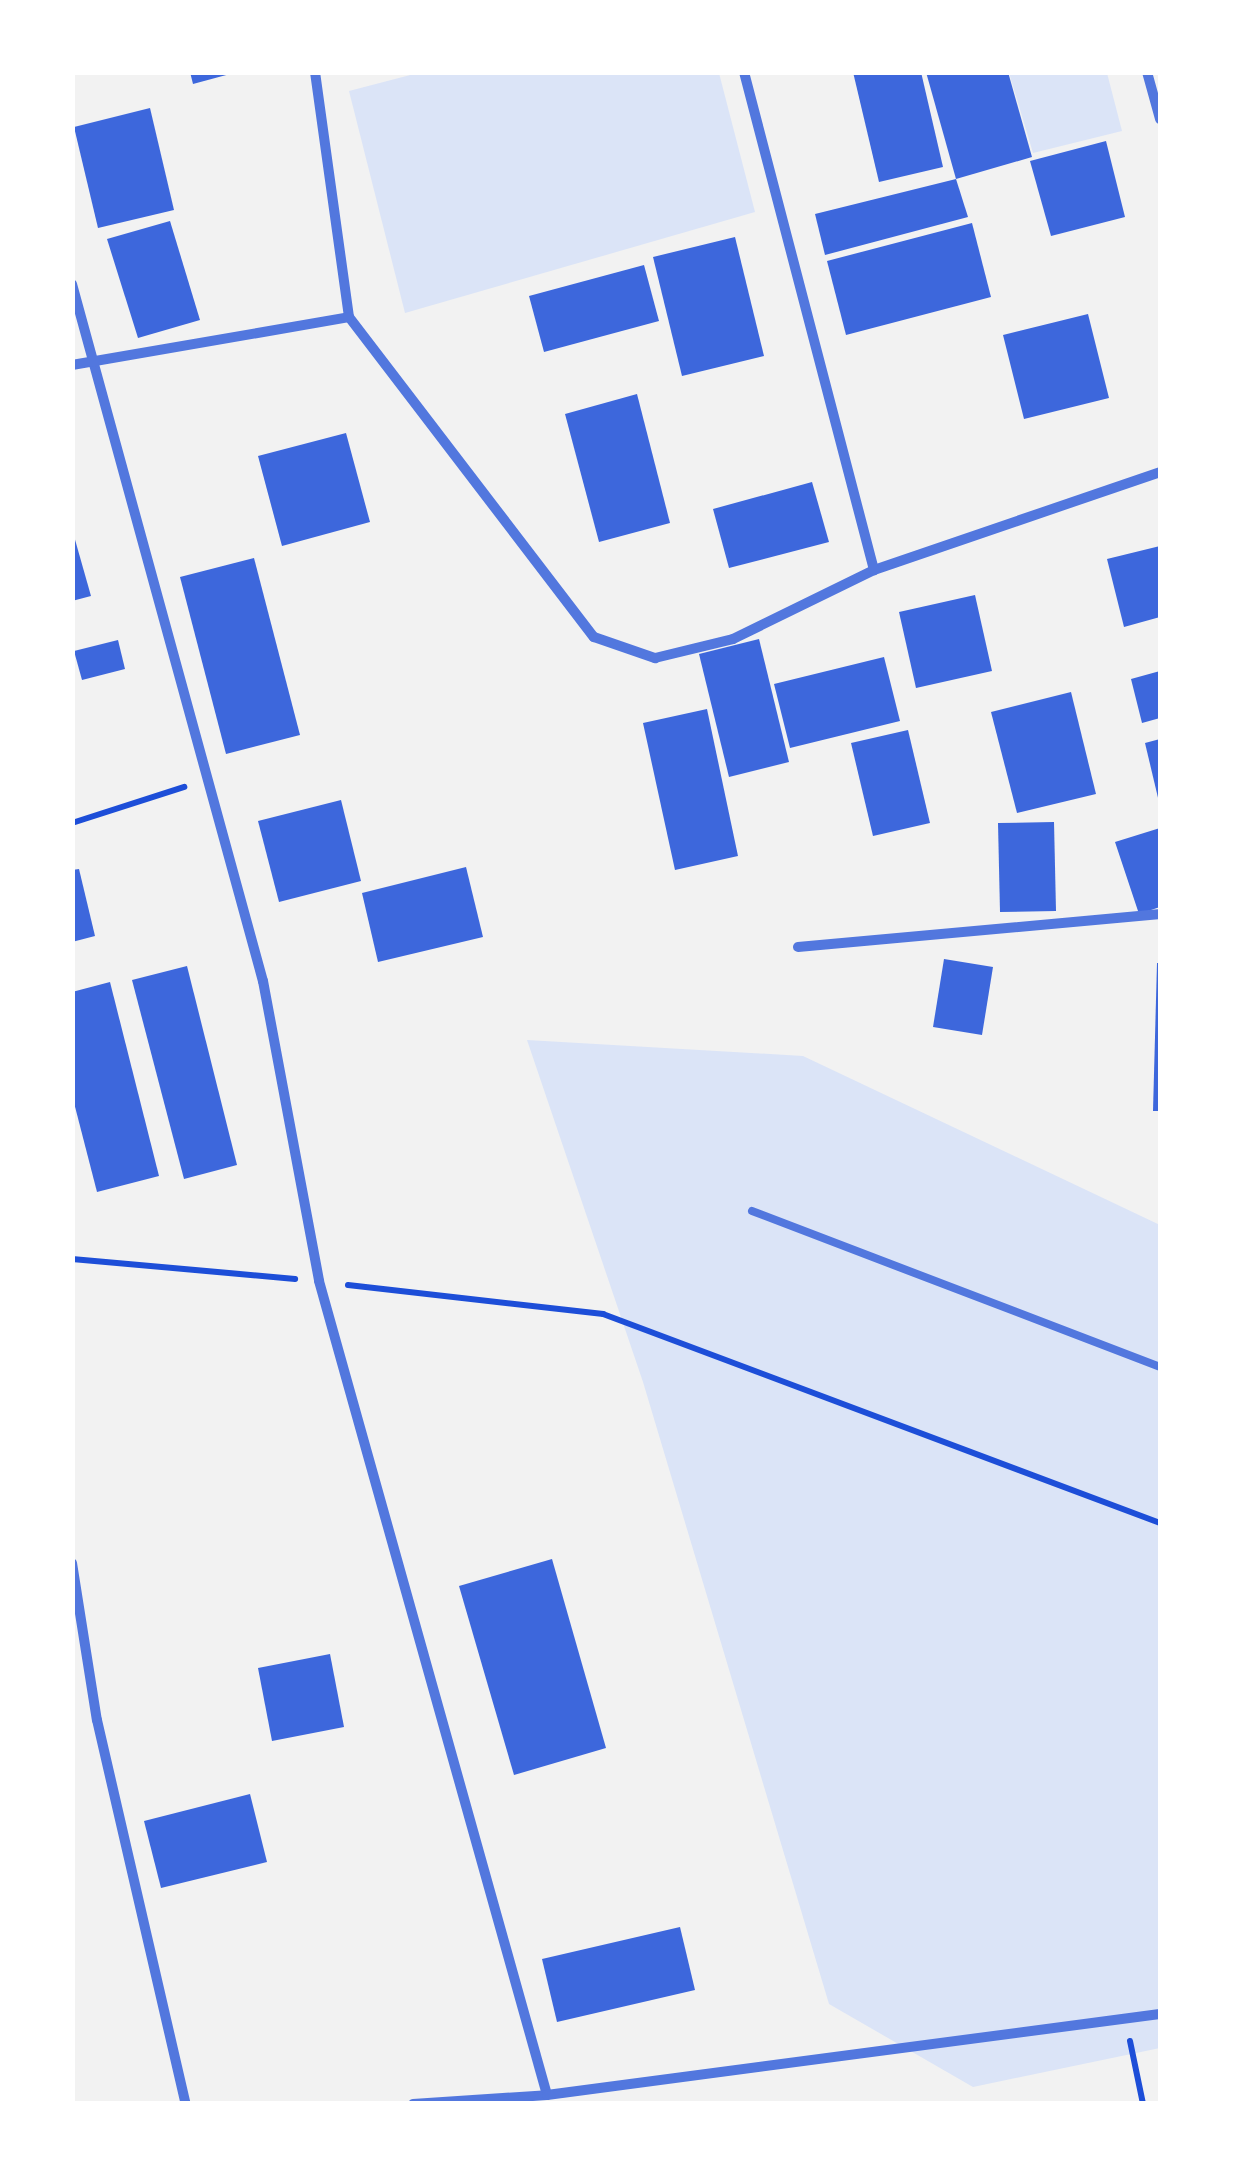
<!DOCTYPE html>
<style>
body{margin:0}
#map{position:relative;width:1233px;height:2176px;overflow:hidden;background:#f2f2f2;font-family:Quicksand,sans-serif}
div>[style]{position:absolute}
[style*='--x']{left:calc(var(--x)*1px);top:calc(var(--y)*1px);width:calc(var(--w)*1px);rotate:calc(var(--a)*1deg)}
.green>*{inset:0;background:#dbe4f7}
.building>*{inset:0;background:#3d67dc}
.path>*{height:6px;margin:-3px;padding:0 3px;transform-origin:3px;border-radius:3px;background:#1d4ed8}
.service>*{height:8px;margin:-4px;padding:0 4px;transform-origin:4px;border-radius:4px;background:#5277de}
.minor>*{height:10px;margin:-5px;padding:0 5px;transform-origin:5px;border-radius:5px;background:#5277de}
span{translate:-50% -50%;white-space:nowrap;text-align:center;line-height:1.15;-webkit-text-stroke:10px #fff;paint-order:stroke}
.frame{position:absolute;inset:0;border:75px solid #fff;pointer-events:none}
</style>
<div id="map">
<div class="green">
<div style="clip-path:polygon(418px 73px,719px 73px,755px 212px,405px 313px,349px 91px)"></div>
<div style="clip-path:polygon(1009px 73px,1107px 73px,1122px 131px,1033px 153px)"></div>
<div style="clip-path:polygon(527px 1040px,803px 1056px,1160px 1225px,1160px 2048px,973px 2087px,829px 2004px,643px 1382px)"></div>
</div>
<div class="building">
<div style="clip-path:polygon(190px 72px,230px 72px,230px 74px,193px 84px)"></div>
<div style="clip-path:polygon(853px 72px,921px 72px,943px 167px,879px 182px)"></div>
<div style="clip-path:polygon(926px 72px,1008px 72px,1032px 157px,956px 179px)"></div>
<div style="clip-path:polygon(150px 108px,174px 210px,98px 228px,74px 127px)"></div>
<div style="clip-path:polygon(1106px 141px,1125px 217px,1051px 236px,1030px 161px)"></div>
<div style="clip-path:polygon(956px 179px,968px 217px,825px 255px,815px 214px)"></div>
<div style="clip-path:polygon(170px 221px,200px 320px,138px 338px,107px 239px)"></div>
<div style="clip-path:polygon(972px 223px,991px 297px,846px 335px,827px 261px)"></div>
<div style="clip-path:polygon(735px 237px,764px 356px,682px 376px,653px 257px)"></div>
<div style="clip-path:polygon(644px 265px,659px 321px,544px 352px,529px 296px)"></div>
<div style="clip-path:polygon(1088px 314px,1109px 398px,1024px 419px,1003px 335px)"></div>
<div style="clip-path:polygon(637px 394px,670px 523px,599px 542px,565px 414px)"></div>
<div style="clip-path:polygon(346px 433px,370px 522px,282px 546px,258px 456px)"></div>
<div style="clip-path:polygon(812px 482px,829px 542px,729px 568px,713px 509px)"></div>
<div style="clip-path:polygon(72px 529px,91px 596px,72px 601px)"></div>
<div style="clip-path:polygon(1160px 546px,1160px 617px,1124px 627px,1107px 559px)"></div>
<div style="clip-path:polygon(254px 558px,300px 735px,226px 754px,180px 577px)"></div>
<div style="clip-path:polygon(975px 595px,992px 671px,916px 688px,899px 612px)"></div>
<div style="clip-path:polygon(759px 639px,789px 762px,729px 777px,699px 654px)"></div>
<div style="clip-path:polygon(118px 640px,125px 669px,82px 680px,74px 651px)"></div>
<div style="clip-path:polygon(884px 657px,900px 721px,790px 748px,774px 684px)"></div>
<div style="clip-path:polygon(1160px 671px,1160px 718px,1142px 723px,1131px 679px)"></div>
<div style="clip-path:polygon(1071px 692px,1096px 794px,1017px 813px,991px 712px)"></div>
<div style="clip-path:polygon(707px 709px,738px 856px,675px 870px,643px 723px)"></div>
<div style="clip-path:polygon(908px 730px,930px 823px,873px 836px,851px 743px)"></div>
<div style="clip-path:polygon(1160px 739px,1160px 802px,1159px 802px,1145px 743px)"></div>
<div style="clip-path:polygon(341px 800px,361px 881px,279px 902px,258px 821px)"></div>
<div style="clip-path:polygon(1054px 822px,1056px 911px,1000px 912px,998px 823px)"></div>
<div style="clip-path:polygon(1160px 828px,1160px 907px,1139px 914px,1115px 842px)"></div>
<div style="clip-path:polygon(466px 867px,483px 937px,378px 962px,362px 893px)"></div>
<div style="clip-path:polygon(79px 869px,95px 936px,72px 942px,72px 870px)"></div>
<div style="clip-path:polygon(944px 959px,993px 967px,982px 1035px,933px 1027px)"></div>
<div style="clip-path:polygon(1157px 963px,1160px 963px,1160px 1111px,1153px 1111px)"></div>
<div style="clip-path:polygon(187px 966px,237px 1165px,184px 1179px,132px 980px)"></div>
<div style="clip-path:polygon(110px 982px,159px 1176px,97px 1192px,72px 1095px,72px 992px)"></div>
<div style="clip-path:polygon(552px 1559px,606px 1748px,514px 1775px,459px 1586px)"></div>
<div style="clip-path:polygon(330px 1654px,344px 1727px,272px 1741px,258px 1668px)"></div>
<div style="clip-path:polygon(250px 1794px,267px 1862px,161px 1888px,144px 1821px)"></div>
<div style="clip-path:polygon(680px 1927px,695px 1990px,557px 2022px,542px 1959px)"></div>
</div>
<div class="path">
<div style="--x:72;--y:823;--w:118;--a:-17.8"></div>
<div style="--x:72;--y:1259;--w:224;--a:5.1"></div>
<div style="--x:348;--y:1285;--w:257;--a:6.5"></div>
<div style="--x:603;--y:1314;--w:595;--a:20.57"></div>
<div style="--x:1130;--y:2041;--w:64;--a:78.3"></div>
</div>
<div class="service">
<div style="--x:752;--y:1211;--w:437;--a:20.9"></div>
</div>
<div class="minor">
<div style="--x:315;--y:72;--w:247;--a:82.1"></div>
<div style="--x:349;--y:317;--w:403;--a:52.6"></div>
<div style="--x:594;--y:637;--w:65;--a:19"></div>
<div style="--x:655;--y:658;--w:80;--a:-13.7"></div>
<div style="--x:733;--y:639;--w:157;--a:-26.1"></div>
<div style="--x:874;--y:570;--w:302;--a:-18.9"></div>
<div style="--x:744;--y:72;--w:515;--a:75.37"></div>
<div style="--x:1147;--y:72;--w:49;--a:74.5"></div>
<div style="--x:72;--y:284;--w:723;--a:74.68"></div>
<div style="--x:263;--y:981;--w:305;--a:79.4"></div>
<div style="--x:319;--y:1281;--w:845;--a:74.35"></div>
<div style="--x:72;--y:365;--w:281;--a:-9.8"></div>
<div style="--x:798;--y:947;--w:364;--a:-5.2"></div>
<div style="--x:72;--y:1563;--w:159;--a:81"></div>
<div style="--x:97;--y:1720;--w:394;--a:77"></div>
<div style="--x:413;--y:2104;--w:134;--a:-3.8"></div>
<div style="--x:547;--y:2095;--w:618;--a:-7.53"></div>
</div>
<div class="frame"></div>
</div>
